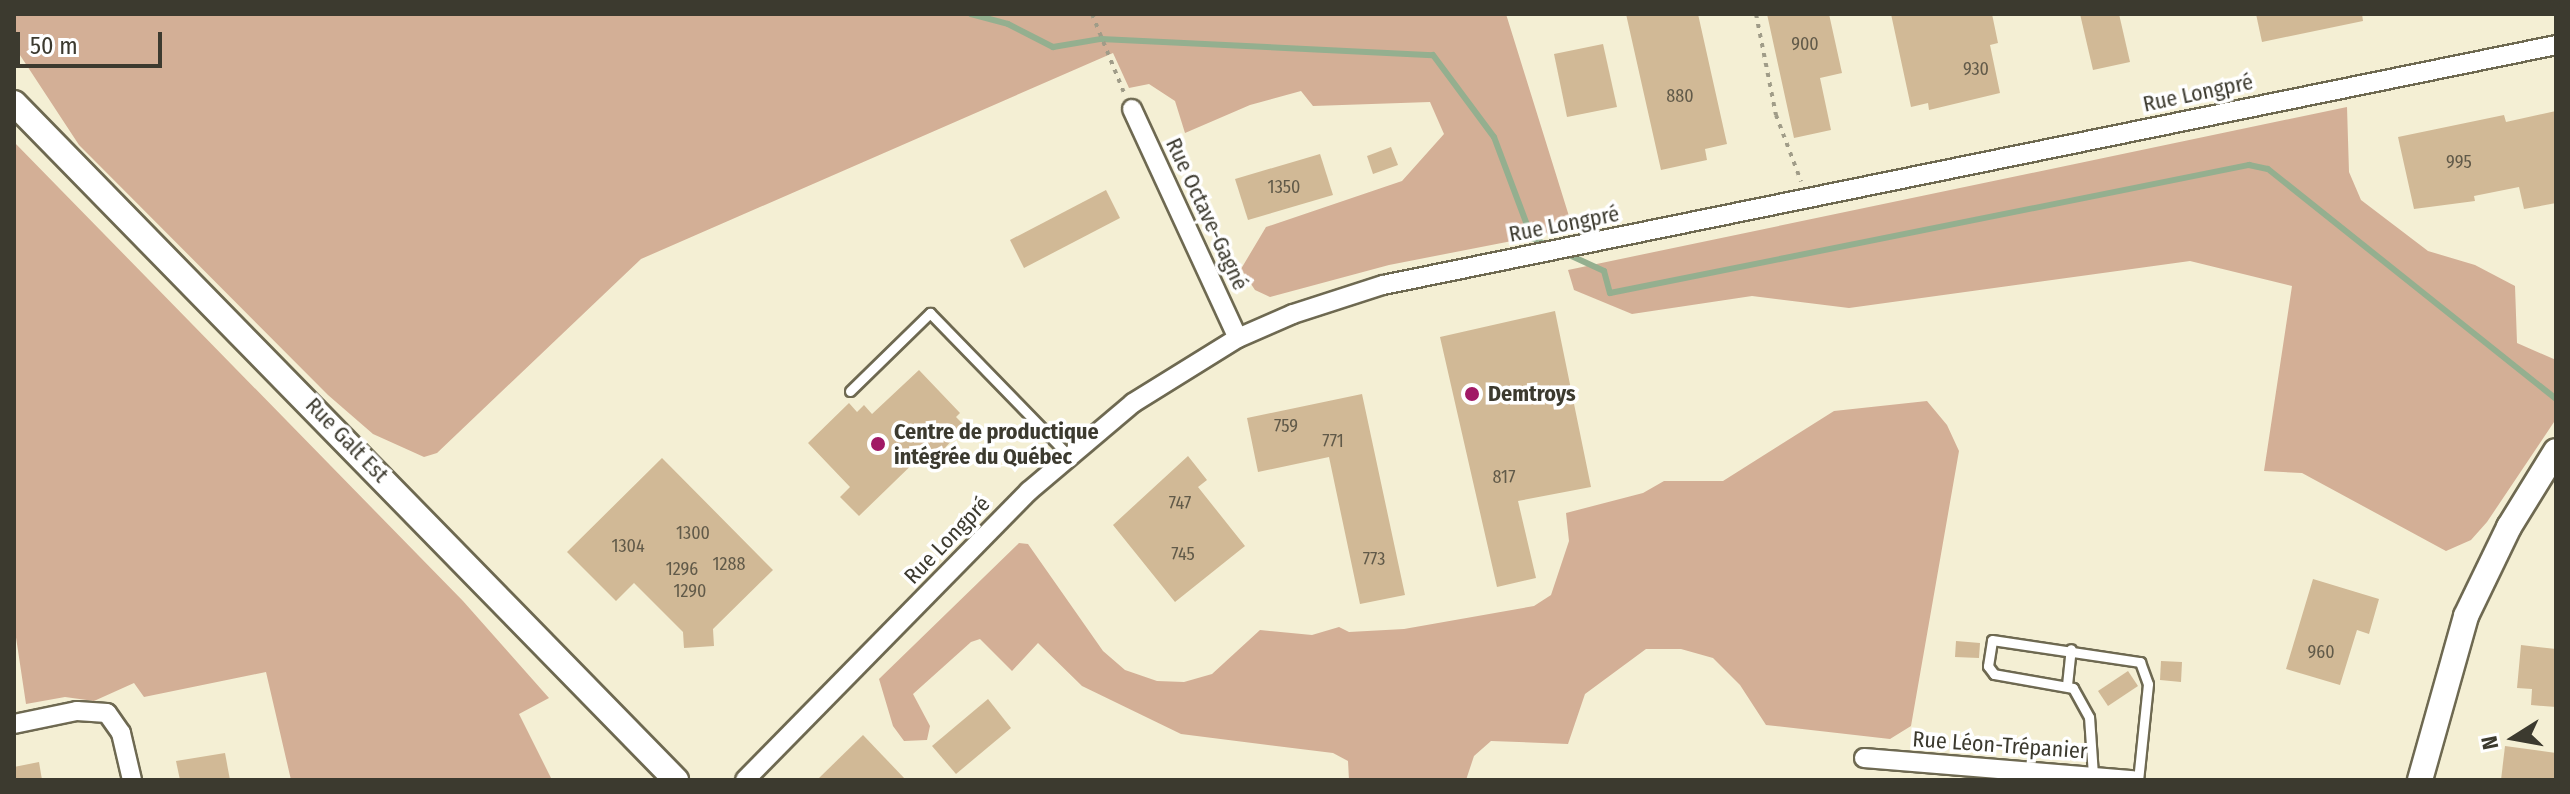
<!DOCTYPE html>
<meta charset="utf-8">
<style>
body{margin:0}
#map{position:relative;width:2570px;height:794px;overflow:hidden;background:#f4efd4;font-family:"Fira Sans Condensed",sans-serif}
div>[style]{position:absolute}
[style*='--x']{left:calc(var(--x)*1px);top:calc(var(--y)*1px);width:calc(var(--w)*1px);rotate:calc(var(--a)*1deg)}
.forest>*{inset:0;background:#d3af96}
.stream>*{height:6px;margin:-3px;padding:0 3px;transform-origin:3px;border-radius:3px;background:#94af8f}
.building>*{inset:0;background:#d1b996}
.path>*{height:4px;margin-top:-2px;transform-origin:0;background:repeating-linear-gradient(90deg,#a09c88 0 4px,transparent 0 10px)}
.roads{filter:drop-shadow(2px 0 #6e6951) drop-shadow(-2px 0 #6e6951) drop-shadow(0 2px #6e6951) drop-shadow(0 -2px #6e6951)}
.service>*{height:9px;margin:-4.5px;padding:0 4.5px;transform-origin:4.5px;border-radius:4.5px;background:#fff}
.minor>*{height:18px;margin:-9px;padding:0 9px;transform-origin:9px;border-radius:9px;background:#fff}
.tertiary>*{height:24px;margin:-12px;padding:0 12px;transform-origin:12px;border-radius:12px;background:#fff}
.dots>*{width:22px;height:22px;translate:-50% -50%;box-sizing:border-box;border:4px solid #fff;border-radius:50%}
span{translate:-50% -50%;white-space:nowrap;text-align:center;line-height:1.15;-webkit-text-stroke:7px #fff;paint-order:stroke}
.number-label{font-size:18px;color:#615a49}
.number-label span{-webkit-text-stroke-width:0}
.street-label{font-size:22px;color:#3c3a2f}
.poi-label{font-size:22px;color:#3c3a2f;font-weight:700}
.left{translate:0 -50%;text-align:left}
.frame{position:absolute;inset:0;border:16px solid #3c3a2f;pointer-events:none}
.north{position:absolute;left:2474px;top:698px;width:80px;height:80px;-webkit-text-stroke:6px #fff;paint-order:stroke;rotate:259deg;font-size:22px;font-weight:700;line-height:32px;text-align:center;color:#3c3a2f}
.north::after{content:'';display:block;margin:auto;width:28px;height:36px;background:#3c3a2f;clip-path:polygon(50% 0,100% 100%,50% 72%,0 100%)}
.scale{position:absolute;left:16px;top:32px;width:146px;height:36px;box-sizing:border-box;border:4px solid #3c3a2f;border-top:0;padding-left:10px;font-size:24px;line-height:28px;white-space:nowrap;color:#3c3a2f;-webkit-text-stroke:6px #fff;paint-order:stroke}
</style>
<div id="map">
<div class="forest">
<div style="clip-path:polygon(14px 14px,1506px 14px,1573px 229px,1389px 265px,1270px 297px,1255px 290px,1241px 269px,1266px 227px,1402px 181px,1444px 134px,1430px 102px,1313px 106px,1301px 91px,1250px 105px,1185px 133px,1175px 101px,1149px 84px,1129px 88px,1113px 53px,641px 259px,437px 453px,424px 457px,373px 434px,328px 395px,79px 145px,14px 46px)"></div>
<div style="clip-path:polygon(2347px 107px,2349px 172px,2361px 200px,2428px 251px,2475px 265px,2515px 286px,2517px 343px,2556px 360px,2556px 419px,2487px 522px,2471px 540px,2446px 551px,2302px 473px,2264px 471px,2292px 286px,2190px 261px,1849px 308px,1752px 296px,1632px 314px,1574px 290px,1568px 270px)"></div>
<div style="clip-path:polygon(14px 142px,463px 601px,549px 698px,519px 714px,552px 780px,291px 780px,266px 672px,144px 697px,134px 683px,94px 701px,65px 697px,26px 704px,14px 624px)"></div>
<div style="clip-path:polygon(1927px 401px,1947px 425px,1959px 451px,1911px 726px,1890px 739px,1766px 725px,1740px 685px,1713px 658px,1681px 649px,1646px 649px,1585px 694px,1568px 744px,1491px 741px,1474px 756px,1466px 780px,1349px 780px,1348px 761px,1333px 753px,1181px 734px,1082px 686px,1038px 643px,1012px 671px,980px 639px,971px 642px,913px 694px,930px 726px,927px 740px,904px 741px,893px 726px,879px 679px,1019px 543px,1028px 544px,1103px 651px,1125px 670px,1157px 681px,1184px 682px,1212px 674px,1260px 630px,1312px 635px,1339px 627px,1349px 632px,1404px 629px,1534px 606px,1551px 595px,1569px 541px,1566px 513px,1643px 493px,1664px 481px,1723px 481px,1834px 411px)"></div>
</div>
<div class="stream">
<div style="--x:971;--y:14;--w:38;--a:15"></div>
<div style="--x:1008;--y:24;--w:51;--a:27.1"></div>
<div style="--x:1053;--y:47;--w:49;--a:-9.5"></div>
<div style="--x:1101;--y:39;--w:332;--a:2.8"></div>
<div style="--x:1433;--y:55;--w:102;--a:53.4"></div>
<div style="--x:1494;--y:137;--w:108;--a:69.4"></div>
<div style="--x:1532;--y:238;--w:17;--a:25"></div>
<div style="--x:1565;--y:253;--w:43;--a:24.8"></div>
<div style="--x:1604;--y:271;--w:23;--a:75"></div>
<div style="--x:1610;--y:293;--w:652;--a:-11.33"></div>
<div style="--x:2249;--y:165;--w:19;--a:12"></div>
<div style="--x:2268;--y:169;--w:369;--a:38.6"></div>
</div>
<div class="building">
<div style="clip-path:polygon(1626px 14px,1698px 14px,1727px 144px,1705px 149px,1707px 160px,1661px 170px)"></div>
<div style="clip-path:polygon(1767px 14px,1829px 14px,1842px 73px,1820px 78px,1831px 130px,1794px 138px)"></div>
<div style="clip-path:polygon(1891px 14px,1992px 14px,1998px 43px,1990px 45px,2000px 93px,1929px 110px,1928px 103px,1911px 107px)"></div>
<div style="clip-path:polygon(2080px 14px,2119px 14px,2130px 62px,2093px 70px)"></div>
<div style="clip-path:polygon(2256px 14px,2362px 14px,2363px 21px,2262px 42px)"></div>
<div style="clip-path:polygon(1603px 44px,1617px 107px,1567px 117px,1554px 54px)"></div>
<div style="clip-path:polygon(2556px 111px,2556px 203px,2524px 209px,2519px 187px,2474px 196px,2475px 201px,2414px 209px,2398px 137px,2504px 115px,2506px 122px)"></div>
<div style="clip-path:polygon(1391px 147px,1398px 165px,1373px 174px,1367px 156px)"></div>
<div style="clip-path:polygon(1320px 154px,1333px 195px,1248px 220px,1235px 179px)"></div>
<div style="clip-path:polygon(1106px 190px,1120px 218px,1024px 268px,1010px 240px)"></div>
<div style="clip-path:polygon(1555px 311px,1591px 487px,1518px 501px,1536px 578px,1497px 587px,1440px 337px)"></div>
<div style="clip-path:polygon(919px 370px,960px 413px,956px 417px,965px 426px,933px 461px,925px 452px,859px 516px,840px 497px,850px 487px,808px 443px,849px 403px,857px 412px,864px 405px,872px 414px)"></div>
<div style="clip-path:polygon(1362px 394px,1405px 595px,1360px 604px,1329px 457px,1258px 472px,1247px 418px)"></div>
<div style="clip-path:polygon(1188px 456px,1207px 480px,1198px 487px,1245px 546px,1175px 602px,1113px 525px)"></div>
<div style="clip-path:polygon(662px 458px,773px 570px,713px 629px,714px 646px,684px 648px,683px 632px,634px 583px,616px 601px,567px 552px)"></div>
<div style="clip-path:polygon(2313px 579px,2379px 599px,2369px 634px,2357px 630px,2340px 685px,2286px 669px)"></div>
<div style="clip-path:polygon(1956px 641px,1980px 643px,1979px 658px,1955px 657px)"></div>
<div style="clip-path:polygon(2521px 645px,2556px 649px,2556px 707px,2531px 705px,2532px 689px,2517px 688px)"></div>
<div style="clip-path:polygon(2161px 661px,2182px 662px,2181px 682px,2160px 680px)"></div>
<div style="clip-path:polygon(2128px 671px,2138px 686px,2108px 706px,2098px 691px)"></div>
<div style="clip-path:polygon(988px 699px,1011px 728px,956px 774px,932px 746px)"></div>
<div style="clip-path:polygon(863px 735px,906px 780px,817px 780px)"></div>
<div style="clip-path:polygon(2505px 746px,2556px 753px,2556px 780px,2501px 780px)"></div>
<div style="clip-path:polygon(225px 753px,230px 780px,180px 780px,176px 761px)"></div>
<div style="clip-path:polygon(39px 762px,42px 780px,14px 780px,14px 767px)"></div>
</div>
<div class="path">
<div style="--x:1092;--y:14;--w:85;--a:67.9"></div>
<div style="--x:1756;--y:14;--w:103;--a:78.8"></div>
<div style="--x:1776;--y:115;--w:71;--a:69.3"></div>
</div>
<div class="roads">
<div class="service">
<div style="--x:850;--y:391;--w:112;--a:-44.3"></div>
<div style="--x:930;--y:313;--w:201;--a:45.8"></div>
<div style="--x:2067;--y:685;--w:36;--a:-84"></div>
<div style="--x:2093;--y:775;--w:58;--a:-93.9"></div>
<div style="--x:2089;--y:717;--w:33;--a:-119"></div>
<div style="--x:2073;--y:688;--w:80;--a:-170"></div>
<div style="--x:1994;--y:674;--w:10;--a:-127"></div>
<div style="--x:1988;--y:666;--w:26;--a:-81"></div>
<div style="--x:1992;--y:640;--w:150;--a:8.5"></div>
<div style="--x:2140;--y:662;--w:23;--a:70"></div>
<div style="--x:2148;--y:684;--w:97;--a:95.9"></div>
</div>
<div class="minor">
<div style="--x:1132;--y:109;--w:252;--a:65.2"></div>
<div style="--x:14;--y:724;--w:64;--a:-11.7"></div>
<div style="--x:77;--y:711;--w:30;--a:4"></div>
<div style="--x:107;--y:713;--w:24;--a:55"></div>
<div style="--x:121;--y:733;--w:48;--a:76.8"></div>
<div style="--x:1864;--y:758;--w:270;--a:4.7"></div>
<div style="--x:745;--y:780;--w:405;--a:-45.5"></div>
<div style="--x:1029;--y:491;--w:136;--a:-40.2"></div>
<div style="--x:1133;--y:403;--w:123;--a:-31.8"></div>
<div style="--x:1238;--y:338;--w:60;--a:-23.6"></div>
<div style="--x:1293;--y:314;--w:95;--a:-17.9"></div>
<div style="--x:1383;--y:285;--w:1197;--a:-11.56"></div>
</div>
<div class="tertiary">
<div style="--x:14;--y:103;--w:947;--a:45.64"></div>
<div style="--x:2420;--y:780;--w:170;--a:-74.3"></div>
<div style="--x:2466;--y:616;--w:99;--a:-64.2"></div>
<div style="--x:2509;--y:527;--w:89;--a:-58.3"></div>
</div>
</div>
<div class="dots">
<div style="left:1472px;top:394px;background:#a11965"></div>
<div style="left:878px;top:444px;background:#a11965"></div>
</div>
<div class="number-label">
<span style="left:1805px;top:44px">900</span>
<span style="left:1976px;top:69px">930</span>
<span style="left:1680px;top:96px">880</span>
<span style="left:2459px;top:162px">995</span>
<span style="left:1284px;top:187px">1350</span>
<span style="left:1286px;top:426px">759</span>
<span style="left:1333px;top:441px">771</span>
<span style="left:1504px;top:477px">817</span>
<span style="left:1180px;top:503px">747</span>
<span style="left:693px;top:533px">1300</span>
<span style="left:628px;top:546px">1304</span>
<span style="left:1183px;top:554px">745</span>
<span style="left:1374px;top:559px">773</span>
<span style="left:729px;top:564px">1288</span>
<span style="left:682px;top:569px">1296</span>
<span style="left:690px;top:591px">1290</span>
<span style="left:2321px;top:652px">960</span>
</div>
<div class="street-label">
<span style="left:2198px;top:93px;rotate:-12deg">Rue Longpré</span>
<span style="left:1207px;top:214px;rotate:65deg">Rue Octave-Gagné</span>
<span style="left:1564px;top:224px;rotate:-11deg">Rue Longpré</span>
<span style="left:347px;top:440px;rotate:46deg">Rue Galt Est</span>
<span style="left:947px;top:540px;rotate:-46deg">Rue Longpré</span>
<span style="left:2000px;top:745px;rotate:4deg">Rue Léon-Trépanier</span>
</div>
<div class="poi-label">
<span class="left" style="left:1488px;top:394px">Demtroys</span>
<span class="left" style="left:894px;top:444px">Centre de productique<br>intégrée du Québec</span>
</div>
<div class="frame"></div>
<div class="north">N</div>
<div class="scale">50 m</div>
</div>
